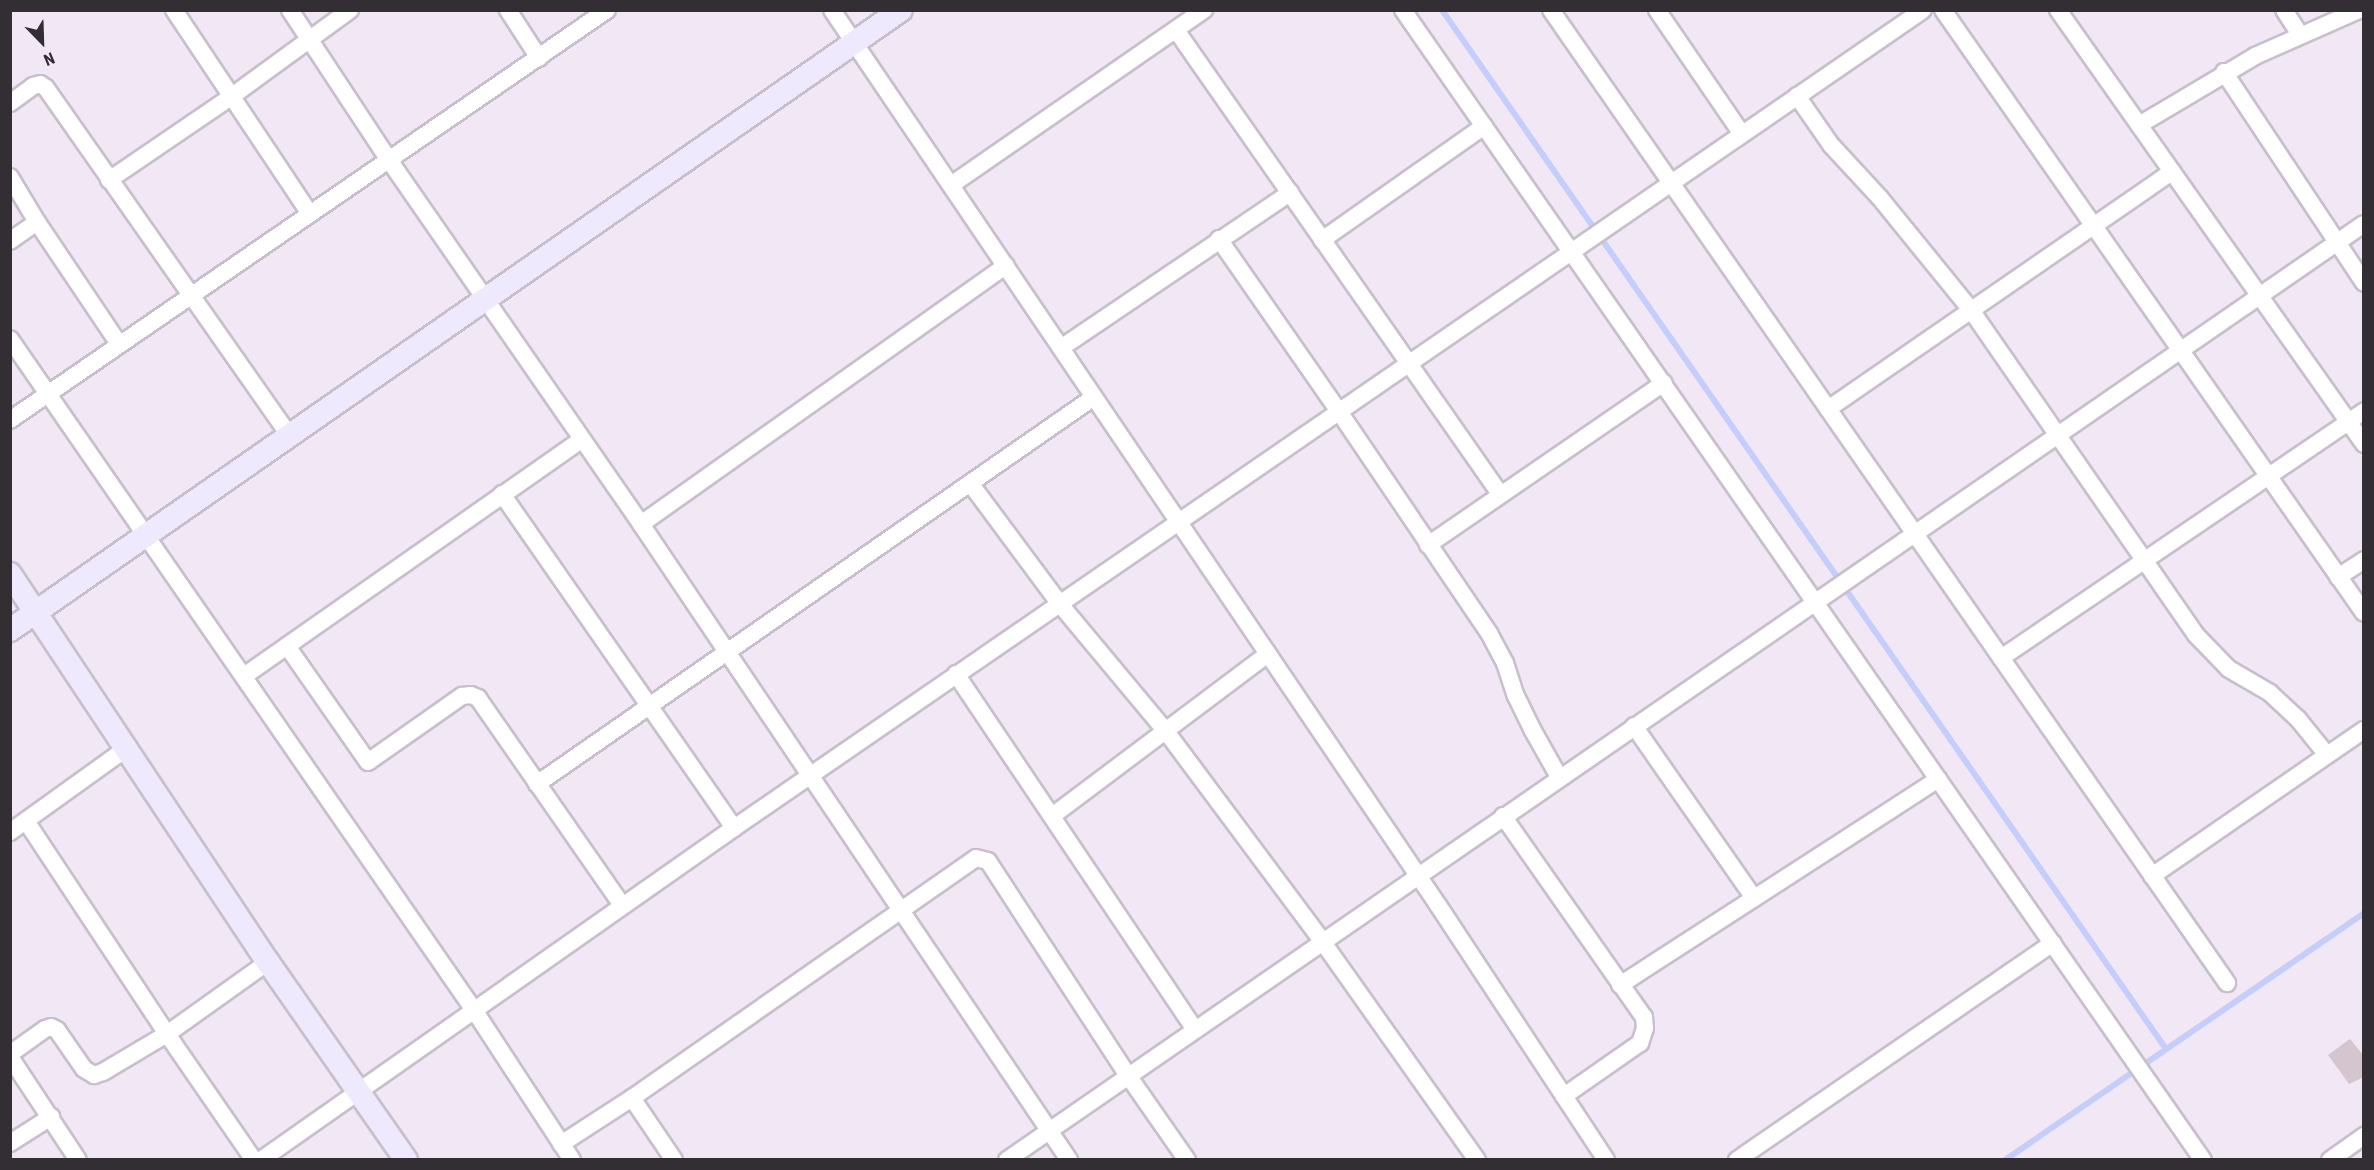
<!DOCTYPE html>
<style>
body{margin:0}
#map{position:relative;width:2374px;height:1170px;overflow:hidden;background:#f2e7f5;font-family:"Roboto Condensed",sans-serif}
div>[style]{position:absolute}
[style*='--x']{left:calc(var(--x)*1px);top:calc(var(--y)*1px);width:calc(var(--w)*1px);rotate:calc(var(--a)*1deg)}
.stream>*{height:6px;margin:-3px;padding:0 3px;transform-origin:3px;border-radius:3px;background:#c5cefb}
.building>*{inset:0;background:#d5c5cf}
.roads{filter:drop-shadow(2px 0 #c9bfcc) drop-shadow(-2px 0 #c9bfcc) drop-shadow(0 2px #c9bfcc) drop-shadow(0 -2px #c9bfcc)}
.street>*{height:16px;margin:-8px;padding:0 8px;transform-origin:8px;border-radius:8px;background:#fff}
.secondary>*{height:22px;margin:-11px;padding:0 11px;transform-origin:11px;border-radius:11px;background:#eee9fc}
span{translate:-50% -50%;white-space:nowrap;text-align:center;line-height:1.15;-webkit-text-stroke:4.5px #f2e7f5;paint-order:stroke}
.frame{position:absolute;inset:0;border:12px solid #322e33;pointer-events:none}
.north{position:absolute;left:12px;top:12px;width:60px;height:60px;-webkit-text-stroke:4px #f2e7f5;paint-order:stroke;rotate:157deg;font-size:16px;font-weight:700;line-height:24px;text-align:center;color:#322e33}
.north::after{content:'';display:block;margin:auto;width:21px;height:27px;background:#322e33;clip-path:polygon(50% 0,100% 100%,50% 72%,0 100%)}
</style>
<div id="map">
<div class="stream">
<div style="--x:1442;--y:10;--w:1266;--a:55.13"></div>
<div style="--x:2005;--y:1160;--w:436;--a:-34.5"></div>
</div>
<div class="building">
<div style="clip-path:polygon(2350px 1039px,2364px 1056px,2364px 1077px,2349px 1084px,2328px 1055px)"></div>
</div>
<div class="roads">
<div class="street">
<div style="--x:174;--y:10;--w:245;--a:56.3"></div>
<div style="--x:290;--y:10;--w:180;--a:56.6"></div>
<div style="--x:389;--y:160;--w:443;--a:55.3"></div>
<div style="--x:641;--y:524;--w:767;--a:56.06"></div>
<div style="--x:508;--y:10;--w:57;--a:57.1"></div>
<div style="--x:832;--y:10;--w:1081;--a:55.9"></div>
<div style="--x:1438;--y:905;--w:305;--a:56.6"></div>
<div style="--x:1403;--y:10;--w:1401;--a:55.18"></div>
<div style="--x:1551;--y:10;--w:1185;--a:55.21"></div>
<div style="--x:1657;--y:10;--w:150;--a:55.6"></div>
<div style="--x:1943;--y:10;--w:735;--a:55.08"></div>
<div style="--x:2058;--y:10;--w:531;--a:54.81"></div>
<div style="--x:2284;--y:10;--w:30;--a:57"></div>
<div style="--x:1176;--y:30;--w:566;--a:55.07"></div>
<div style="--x:2224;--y:72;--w:253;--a:56.4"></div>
<div style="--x:1797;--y:96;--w:60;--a:55.2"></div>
<div style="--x:1831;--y:145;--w:72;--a:47.2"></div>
<div style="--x:1880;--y:198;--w:144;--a:50.9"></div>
<div style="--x:1971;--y:310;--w:395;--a:55.3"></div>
<div style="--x:2196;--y:635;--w:47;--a:45.9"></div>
<div style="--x:2229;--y:669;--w:48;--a:30.3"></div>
<div style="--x:2270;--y:693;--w:38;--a:43"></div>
<div style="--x:2298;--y:719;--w:46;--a:51.1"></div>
<div style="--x:10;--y:103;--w:29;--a:-36"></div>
<div style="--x:33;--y:86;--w:7;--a:-16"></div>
<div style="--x:40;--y:84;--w:7;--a:34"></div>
<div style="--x:46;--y:88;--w:426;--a:55"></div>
<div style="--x:2139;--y:125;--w:135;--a:-30.7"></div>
<div style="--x:2255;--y:56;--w:114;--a:-23.9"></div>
<div style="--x:10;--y:177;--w:52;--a:59"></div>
<div style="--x:37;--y:222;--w:33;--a:145"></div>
<div style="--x:109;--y:180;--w:149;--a:-34.3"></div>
<div style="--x:232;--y:96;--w:146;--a:-36.1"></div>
<div style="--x:951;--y:185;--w:308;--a:-34.7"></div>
<div style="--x:37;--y:222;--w:147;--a:56.1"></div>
<div style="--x:1219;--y:239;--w:208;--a:55.2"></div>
<div style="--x:1338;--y:410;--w:269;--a:55.9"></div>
<div style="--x:1489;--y:633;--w:34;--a:62"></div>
<div style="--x:1505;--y:663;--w:35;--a:72"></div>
<div style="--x:1516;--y:696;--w:37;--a:64"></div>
<div style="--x:1532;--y:729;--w:55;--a:60.6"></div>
<div style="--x:1322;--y:240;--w:198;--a:-35.1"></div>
<div style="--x:10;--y:339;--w:816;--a:55.34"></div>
<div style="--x:474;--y:1010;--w:179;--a:56.8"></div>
<div style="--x:1061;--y:348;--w:277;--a:-34.1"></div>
<div style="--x:1828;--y:409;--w:418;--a:-34.6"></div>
<div style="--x:10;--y:420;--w:724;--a:-34.48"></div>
<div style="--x:970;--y:483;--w:149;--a:53.4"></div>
<div style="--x:1059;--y:603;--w:165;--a:50.2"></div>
<div style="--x:1165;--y:730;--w:263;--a:53.3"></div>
<div style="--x:1322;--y:941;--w:268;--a:54.7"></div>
<div style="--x:502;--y:494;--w:407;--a:55.2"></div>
<div style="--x:641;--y:524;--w:447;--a:-35.3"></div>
<div style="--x:1428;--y:545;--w:286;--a:-34.5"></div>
<div style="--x:2338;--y:577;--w:31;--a:-33"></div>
<div style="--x:287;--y:646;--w:141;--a:55.1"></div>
<div style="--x:368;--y:762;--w:115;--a:-35.1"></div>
<div style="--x:462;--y:696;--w:9;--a:-6"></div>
<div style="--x:471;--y:695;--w:8;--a:23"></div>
<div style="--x:478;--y:698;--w:252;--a:55.2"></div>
<div style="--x:2001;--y:658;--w:439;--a:-34.2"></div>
<div style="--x:956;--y:674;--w:428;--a:56.1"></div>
<div style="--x:244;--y:676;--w:411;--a:-35"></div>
<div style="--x:1634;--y:726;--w:210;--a:55.1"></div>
<div style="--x:537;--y:784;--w:678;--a:-34.79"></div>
<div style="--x:1052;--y:816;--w:270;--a:-36.9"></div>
<div style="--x:1503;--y:816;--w:246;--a:55"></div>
<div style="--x:1644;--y:1017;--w:11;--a:85"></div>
<div style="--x:1645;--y:1028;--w:16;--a:108"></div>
<div style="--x:1640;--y:1043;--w:93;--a:145.1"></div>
<div style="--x:26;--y:821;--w:255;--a:56.5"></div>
<div style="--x:167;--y:1034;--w:153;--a:55.4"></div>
<div style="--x:10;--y:832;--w:144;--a:-35.7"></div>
<div style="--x:2152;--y:876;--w:257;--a:-34.6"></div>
<div style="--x:1620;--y:985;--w:379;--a:-32.9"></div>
<div style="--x:10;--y:1054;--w:43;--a:-35.5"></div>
<div style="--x:45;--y:1029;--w:6;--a:-18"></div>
<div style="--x:51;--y:1027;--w:7;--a:27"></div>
<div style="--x:57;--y:1030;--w:47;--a:55.3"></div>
<div style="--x:84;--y:1069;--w:12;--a:31"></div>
<div style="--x:94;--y:1075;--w:9;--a:-18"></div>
<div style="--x:103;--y:1072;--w:74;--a:-30.7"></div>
<div style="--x:167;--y:1034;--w:124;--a:-35.5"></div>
<div style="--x:10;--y:1057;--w:123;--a:56.6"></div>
<div style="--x:632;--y:1098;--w:75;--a:55.9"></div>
<div style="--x:10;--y:1143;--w:49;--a:-32.4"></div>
<div style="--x:561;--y:1144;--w:85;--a:-32.9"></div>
<div style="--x:632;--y:1098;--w:419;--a:-34.9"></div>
<div style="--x:976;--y:858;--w:12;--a:14"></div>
<div style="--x:988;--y:861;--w:258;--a:56.9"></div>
<div style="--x:1129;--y:1077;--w:101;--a:55.1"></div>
<div style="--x:261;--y:1160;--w:578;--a:-35.07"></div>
<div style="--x:734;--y:828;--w:1443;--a:-34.53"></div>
<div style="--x:1007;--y:1160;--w:1648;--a:-34.6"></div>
<div style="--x:1737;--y:1160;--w:383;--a:-34.5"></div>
<div style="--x:2330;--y:1160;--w:42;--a:-35.2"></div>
</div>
<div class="secondary">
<div style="--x:10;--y:574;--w:466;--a:56.4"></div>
<div style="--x:268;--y:962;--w:241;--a:55.1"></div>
<div style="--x:10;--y:630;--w:1085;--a:-34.83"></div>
</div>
</div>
<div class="frame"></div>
<div class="north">N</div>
</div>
